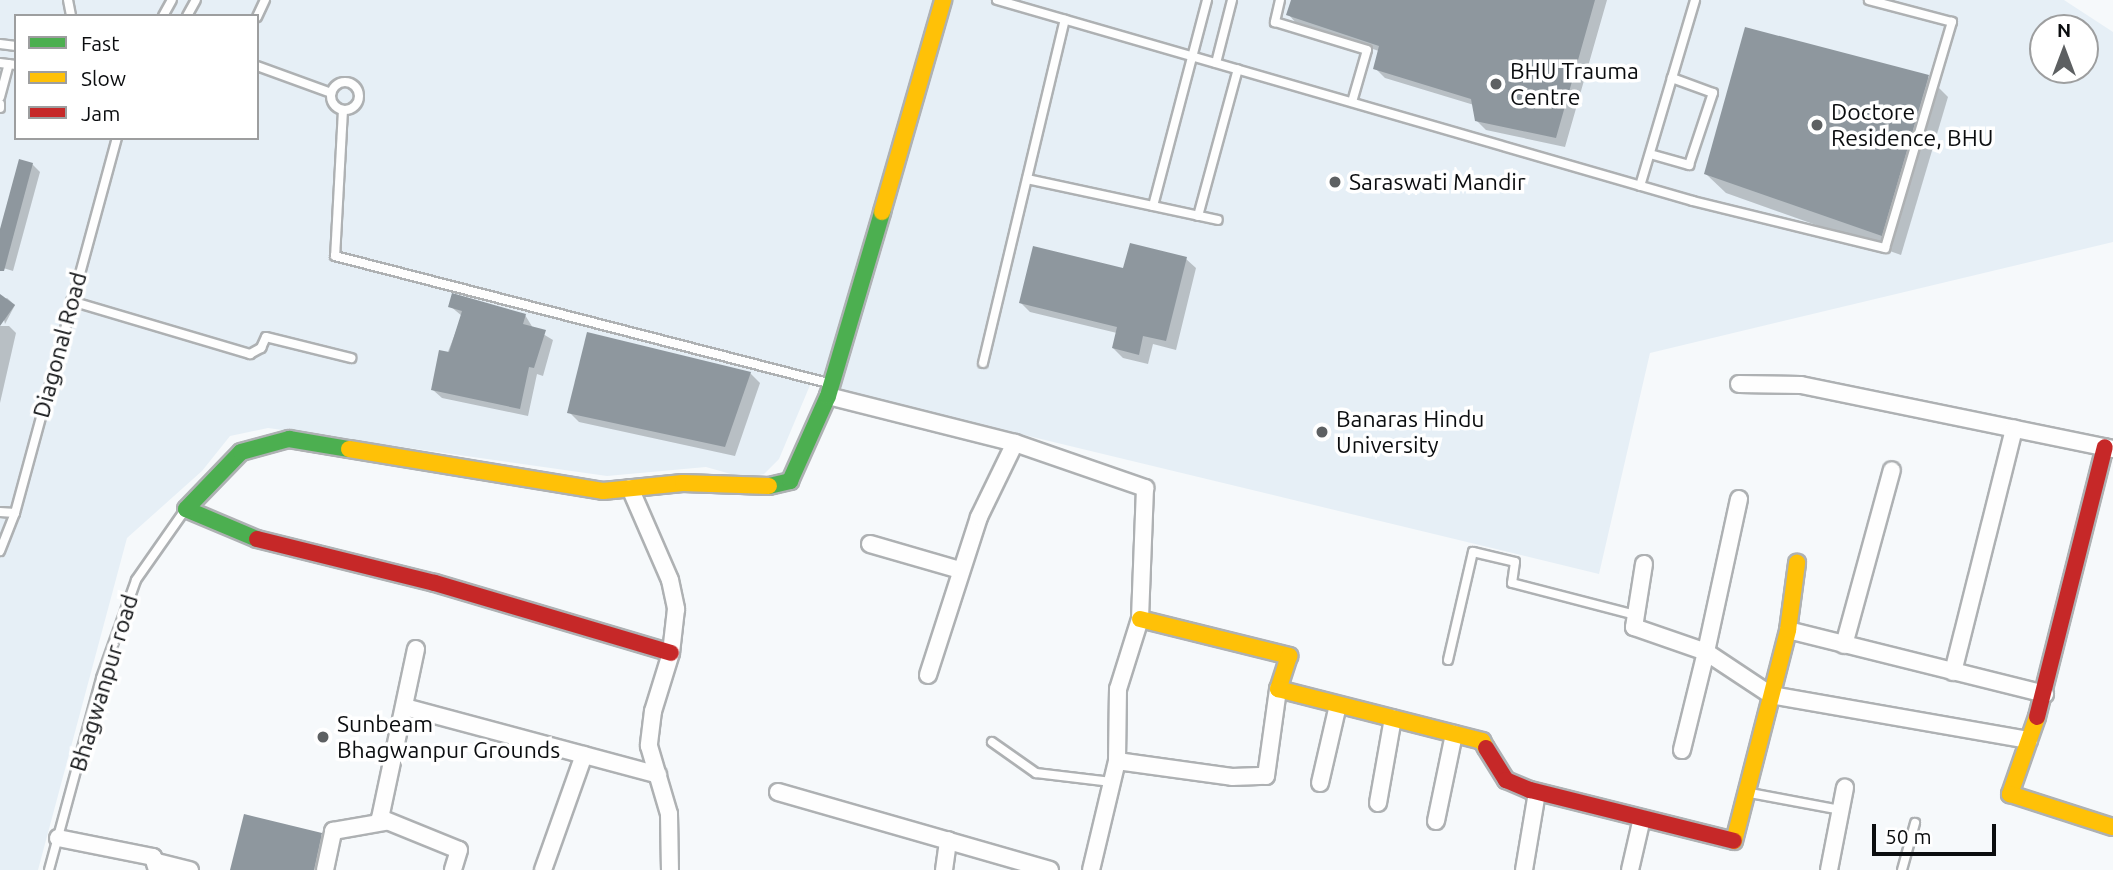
<!DOCTYPE html>
<style>
body{margin:0}
#map{position:relative;width:2113px;height:870px;overflow:hidden;background:#f6f9fb;font-family:Ubuntu,sans-serif}
div>[style]{position:absolute}
[style*='--x']{left:calc(var(--x)*1px);top:calc(var(--y)*1px);width:calc(var(--w)*1px);rotate:calc(var(--a)*1deg)}
.built>*{inset:0;background:#e6eff6}
.shadow>*{inset:0;background:#0003}
.building>*{inset:0;background:#8e979e}
.roads{filter:drop-shadow(2px 0 #aeb1b3) drop-shadow(-2px 0 #aeb1b3) drop-shadow(0 2px #aeb1b3) drop-shadow(0 -2px #aeb1b3)}
.lane>*{height:8px;margin:-4px;padding:0 4px;transform-origin:4px;border-radius:4px;background:#fefefe}
.lane>.ring{margin:-4px;padding:0;box-sizing:content-box;background:none;border:8px solid #fefefe;border-radius:50%}
.street>*{height:16px;margin:-8px;padding:0 8px;transform-origin:8px;border-radius:8px;background:#fefefe}
.fast>*{height:16px;margin:-8px;padding:0 8px;transform-origin:8px;border-radius:8px;background:#4caf50}
.slow>*{height:16px;margin:-8px;padding:0 8px;transform-origin:8px;border-radius:8px;background:#ffc107}
.jam>*{height:16px;margin:-8px;padding:0 8px;transform-origin:8px;border-radius:8px;background:#c62828}
.dots>*{width:19px;height:19px;translate:-50% -50%;box-sizing:border-box;border:4px solid #fff;border-radius:50%}
span{translate:-50% -50%;white-space:nowrap;text-align:center;line-height:1.15;-webkit-text-stroke:7px #fff;paint-order:stroke}
.poi-label{font-size:23px;color:#0b0d0f}
.left{translate:0 -50%;text-align:left}
.street-label{font-size:23px;color:#0b0d0f}
.legend{position:absolute;left:14px;top:14px;width:245px;height:126px;box-sizing:border-box;background:#fff;border:2px solid #9d9e9f;margin:0;padding:9px 12px;list-style:none;font-size:21px;color:#0b0d0f}
.legend li{display:flex;align-items:center;gap:14px;height:35px}
.legend b{width:35px;border:2px solid #9d9e9f}
.north{position:absolute;left:2029px;top:14px;width:70px;height:70px;box-sizing:border-box;background:#fff;border:2px solid #9d9e9f;border-radius:50%;rotate:0deg;font-size:19px;font-weight:700;line-height:28px;text-align:center;color:#0b0d0f}
.north::after{content:'';display:block;margin:auto;width:24px;height:32px;background:#5d6062;clip-path:polygon(50% 0,100% 100%,50% 72%,0 100%)}
.scale{position:absolute;left:1872px;top:824px;width:124px;height:32px;box-sizing:border-box;border:4px solid #0b0d0f;border-top:0;padding-left:9px;font-size:21px;line-height:24px;white-space:nowrap;color:#0b0d0f;-webkit-text-stroke:5px #fff;paint-order:stroke}
</style>
<div id="map">
<div class="built">
<div style="clip-path:polygon(evenodd,0 0,2064px 0,2113px 32px,2113px 242px,1650px 353px,1599px 574px,843px 391px,813px 378px,779px 459px,764px 474px,745px 478px,706px 467px,607px 476px,268px 428px,230px 436px,202px 471px,127px 538px,38px 870px,0 870px,0 0,16px 16px,257px 16px,257px 138px,16px 138px,16px 16px,0 0,2043px 28px,2085px 28px,2085px 70px,2043px 70px,2043px 28px)"></div>
</div>
<div class="shadow">
<div style="clip-path:polygon(1293px 0,1607px 0,1565px 147px,1486px 130px,1476px 120px,1474px 105px,1385px 78px,1375px 68px,1379px 51px,1297px 24px,1288px 14px)"></div>
<div style="clip-path:polygon(1928px 77px,1948px 97px,1901px 255px,1726px 193px,1706px 174px)"></div>
<div style="clip-path:polygon(32px 164px,40px 172px,13px 271px,0 267px,0 236px)"></div>
<div style="clip-path:polygon(1186px 259px,1196px 268px,1176px 350px,1153px 344px,1148px 364px,1123px 358px,1113px 348px,1117px 333px,1030px 312px,1021px 303px,1125px 270px)"></div>
<div style="clip-path:polygon(7px 298px,15px 305px,5px 324px,0 302px)"></div>
<div style="clip-path:polygon(450px 306px,525px 315px,533px 328px,553px 340px,543px 376px,537px 374px,528px 416px,442px 398px,433px 390px,462px 316px)"></div>
<div style="clip-path:polygon(0 326px,9px 326px,16px 333px,0 403px)"></div>
<div style="clip-path:polygon(750px 373px,760px 383px,735px 456px,579px 422px,569px 412px)"></div>
<div style="clip-path:polygon(321px 835px,331px 845px,325px 870px,233px 870px)"></div>
</div>
<div class="building">
<div style="clip-path:polygon(1291px 0,1595px 0,1556px 138px,1475px 121px,1471px 99px,1373px 69px,1379px 46px,1286px 15px)"></div>
<div style="clip-path:polygon(1745px 27px,1929px 75px,1882px 236px,1704px 174px)"></div>
<div style="clip-path:polygon(19px 159px,33px 163px,4px 271px,0 271px,0 229px)"></div>
<div style="clip-path:polygon(1130px 243px,1187px 257px,1166px 341px,1143px 336px,1139px 355px,1112px 348px,1117px 327px,1019px 303px,1033px 246px,1123px 268px)"></div>
<div style="clip-path:polygon(452px 293px,526px 314px,523px 324px,546px 330px,534px 368px,529px 367px,520px 409px,431px 390px,439px 350px,449px 352px,462px 311px,448px 307px)"></div>
<div style="clip-path:polygon(0 294px,15px 305px,0 326px)"></div>
<div style="clip-path:polygon(587px 332px,751px 372px,725px 447px,567px 413px)"></div>
<div style="clip-path:polygon(244px 814px,322px 833px,314px 870px,230px 870px)"></div>
</div>
<div class="roads">
<div class="lane">
<div style="--x:68;--y:0;--w:16;--a:79"></div>
<div style="--x:997;--y:0;--w:724;--a:16.11"></div>
<div style="--x:1693;--y:201;--w:198;--a:13.8"></div>
<div style="--x:1885;--y:248;--w:236;--a:-73.5"></div>
<div style="--x:1952;--y:22;--w:86;--a:-165.2"></div>
<div style="--x:1280;--y:0;--w:23;--a:103"></div>
<div style="--x:1275;--y:22;--w:96;--a:16.9"></div>
<div style="--x:1367;--y:50;--w:54;--a:106.1"></div>
<div style="--x:163;--y:16;--w:18;--a:-61"></div>
<div style="--x:187;--y:16;--w:18;--a:-61"></div>
<div style="--x:257;--y:17;--w:19;--a:-65"></div>
<div style="--x:0;--y:44;--w:16;--a:7"></div>
<div style="--x:0;--y:63;--w:16;--a:7"></div>
<div style="--x:1216;--y:63;--w:65;--a:-75.7"></div>
<div style="--x:257;--y:66;--w:79;--a:20"></div>
<div class="ring" style="left:331px;top:82px;width:20px;height:20px"></div>
<div style="--x:0;--y:97;--w:34;--a:-75"></div>
<div style="--x:0;--y:104;--w:4;--a:90"></div>
<div style="--x:343;--y:110;--w:146;--a:93.1"></div>
<div style="--x:335;--y:256;--w:509;--a:14.45"></div>
<div style="--x:1650;--y:154;--w:41;--a:15.8"></div>
<div style="--x:1689;--y:165;--w:76;--a:-71.6"></div>
<div style="--x:1713;--y:93;--w:44;--a:-159.9"></div>
<div style="--x:1027;--y:179;--w:195;--a:12.1"></div>
<div style="--x:1640;--y:186;--w:194;--a:-73.5"></div>
<div style="--x:1153;--y:206;--w:213;--a:-75.3"></div>
<div style="--x:1198;--y:216;--w:152;--a:-74.8"></div>
<div style="--x:71;--y:301;--w:187;--a:16.5"></div>
<div style="--x:250;--y:354;--w:13;--a:-29"></div>
<div style="--x:261;--y:348;--w:12;--a:-66"></div>
<div style="--x:266;--y:337;--w:88;--a:13.9"></div>
<div style="--x:983;--y:363;--w:353;--a:-76.6"></div>
<div style="--x:0;--y:512;--w:15;--a:4"></div>
<div style="--x:0;--y:551;--w:41;--a:-68.5"></div>
<div style="--x:15;--y:513;--w:389;--a:-74.8"></div>
<div style="--x:1448;--y:660;--w:111;--a:-77"></div>
<div style="--x:1473;--y:552;--w:43;--a:13.4"></div>
<div style="--x:1515;--y:562;--w:21;--a:98"></div>
<div style="--x:1512;--y:583;--w:128;--a:14.5"></div>
<div style="--x:992;--y:742;--w:54;--a:35.2"></div>
<div style="--x:1036;--y:773;--w:76;--a:6.8"></div>
<div style="--x:1750;--y:793;--w:93;--a:10.6"></div>
<div style="--x:49;--y:870;--w:199;--a:-74.8"></div>
<div style="--x:101;--y:678;--w:104;--a:-70.3"></div>
<div style="--x:136;--y:580;--w:85;--a:-55"></div>
<div style="--x:1902;--y:870;--w:49;--a:-74.5"></div>
</div>
<div class="street">
<div style="--x:1739;--y:384;--w:62;--a:0.9"></div>
<div style="--x:1801;--y:385;--w:318;--a:11.6"></div>
<div style="--x:828;--y:396;--w:193;--a:14.1"></div>
<div style="--x:1015;--y:443;--w:138;--a:19.1"></div>
<div style="--x:1145;--y:488;--w:131;--a:92.2"></div>
<div style="--x:1140;--y:619;--w:73;--a:107.4"></div>
<div style="--x:1118;--y:689;--w:72;--a:90.8"></div>
<div style="--x:1117;--y:761;--w:112;--a:103.4"></div>
<div style="--x:630;--y:488;--w:100;--a:66.5"></div>
<div style="--x:670;--y:580;--w:30;--a:78"></div>
<div style="--x:676;--y:609;--w:44;--a:96.5"></div>
<div style="--x:671;--y:653;--w:61;--a:107.2"></div>
<div style="--x:653;--y:711;--w:35;--a:97"></div>
<div style="--x:649;--y:746;--w:71;--a:73.6"></div>
<div style="--x:669;--y:814;--w:56;--a:89"></div>
<div style="--x:1739;--y:499;--w:157;--a:102.2"></div>
<div style="--x:1706;--y:652;--w:78;--a:33.5"></div>
<div style="--x:1771;--y:695;--w:262;--a:9.9"></div>
<div style="--x:870;--y:544;--w:94;--a:16.1"></div>
<div style="--x:1644;--y:564;--w:64;--a:99"></div>
<div style="--x:1634;--y:627;--w:76;--a:19.1"></div>
<div style="--x:1706;--y:652;--w:101;--a:103.8"></div>
<div style="--x:1788;--y:630;--w:265;--a:14"></div>
<div style="--x:1844;--y:645;--w:181;--a:-74.7"></div>
<div style="--x:416;--y:649;--w:173;--a:102"></div>
<div style="--x:380;--y:818;--w:85;--a:22.1"></div>
<div style="--x:459;--y:850;--w:21;--a:107"></div>
<div style="--x:1953;--y:672;--w:251;--a:-75.9"></div>
<div style="--x:928;--y:675;--w:166;--a:-72.1"></div>
<div style="--x:979;--y:517;--w:82;--a:-64.1"></div>
<div style="--x:405;--y:707;--w:262;--a:15"></div>
<div style="--x:1117;--y:761;--w:116;--a:7.9"></div>
<div style="--x:1232;--y:777;--w:34;--a:-2"></div>
<div style="--x:1266;--y:776;--w:88;--a:-82.1"></div>
<div style="--x:1320;--y:783;--w:80;--a:-77"></div>
<div style="--x:778;--y:792;--w:283;--a:16"></div>
<div style="--x:1378;--y:803;--w:86;--a:-80"></div>
<div style="--x:1436;--y:821;--w:89;--a:-78.3"></div>
<div style="--x:58;--y:838;--w:97;--a:11.3"></div>
<div style="--x:153;--y:857;--w:14;--a:73"></div>
<div style="--x:157;--y:862;--w:34;--a:14"></div>
<div style="--x:325;--y:870;--w:40;--a:-78"></div>
<div style="--x:333;--y:831;--w:53;--a:-9.8"></div>
<div style="--x:543;--y:870;--w:122;--a:-70.4"></div>
<div style="--x:944;--y:870;--w:30;--a:-82"></div>
<div style="--x:1524;--y:870;--w:79;--a:-80.5"></div>
<div style="--x:1630;--y:870;--w:53;--a:-77"></div>
<div style="--x:1829;--y:870;--w:84;--a:-79"></div>
</div>
<div class="fast">
<div style="--x:769;--y:486;--w:22;--a:-13"></div>
<div style="--x:790;--y:481;--w:93;--a:-65.9"></div>
<div style="--x:828;--y:396;--w:192;--a:-73.6"></div>
<div style="--x:257;--y:539;--w:77;--a:-157.1"></div>
<div style="--x:186;--y:509;--w:79;--a:-46"></div>
<div style="--x:241;--y:452;--w:50;--a:-15.2"></div>
<div style="--x:289;--y:439;--w:61;--a:9.5"></div>
</div>
<div class="slow">
<div style="--x:882;--y:212;--w:221;--a:-73.9"></div>
<div style="--x:349;--y:449;--w:257;--a:9.4"></div>
<div style="--x:603;--y:491;--w:80;--a:-5.7"></div>
<div style="--x:683;--y:483;--w:86;--a:2"></div>
<div style="--x:1140;--y:619;--w:154;--a:13.9"></div>
<div style="--x:1289;--y:656;--w:35;--a:108"></div>
<div style="--x:1278;--y:689;--w:211;--a:14.3"></div>
<div style="--x:1482;--y:741;--w:8;--a:60"></div>
<div style="--x:2037;--y:717;--w:82;--a:109.3"></div>
<div style="--x:2010;--y:794;--w:108;--a:17.8"></div>
<div style="--x:1734;--y:841;--w:218;--a:-75.6"></div>
<div style="--x:1788;--y:630;--w:68;--a:-82.3"></div>
</div>
<div class="jam">
<div style="--x:257;--y:539;--w:183;--a:13.9"></div>
<div style="--x:435;--y:583;--w:246;--a:16.5"></div>
<div style="--x:2037;--y:717;--w:278;--a:-75.9"></div>
<div style="--x:1486;--y:748;--w:38;--a:58"></div>
<div style="--x:1506;--y:780;--w:26;--a:23"></div>
<div style="--x:1530;--y:790;--w:210;--a:14"></div>
</div>
</div>
<div class="dots">
<div style="left:1496px;top:84px;background:#5d6062"></div>
<div style="left:1817px;top:125px;background:#5d6062"></div>
<div style="left:1335px;top:182px;background:#5d6062"></div>
<div style="left:1322px;top:432px;background:#5d6062"></div>
<div style="left:323px;top:737px;background:#5d6062"></div>
</div>
<div class="poi-label">
<span class="left" style="left:1510px;top:84px">BHU Trauma<br>Centre</span>
<span class="left" style="left:1831px;top:125px">Doctore<br>Residence, BHU</span>
<span class="left" style="left:1349px;top:182px">Saraswati Mandir</span>
<span class="left" style="left:1336px;top:432px">Banaras Hindu<br>University</span>
<span class="left" style="left:337px;top:737px">Sunbeam<br>Bhagwanpur Grounds</span>
</div>
<div class="street-label">
<span style="left:60px;top:345px;rotate:-75deg">Diagonal Road</span>
<span style="left:104px;top:683px;rotate:-73deg">Bhagwanpur road</span>
</div>
<ul class="legend">
<li><b style="height:9px;background:#4caf50"></b>Fast</li>
<li><b style="height:9px;background:#ffc107"></b>Slow</li>
<li><b style="height:9px;background:#c62828"></b>Jam</li>
</ul>
<div class="north">N</div>
<div class="scale">50 m</div>
</div>
